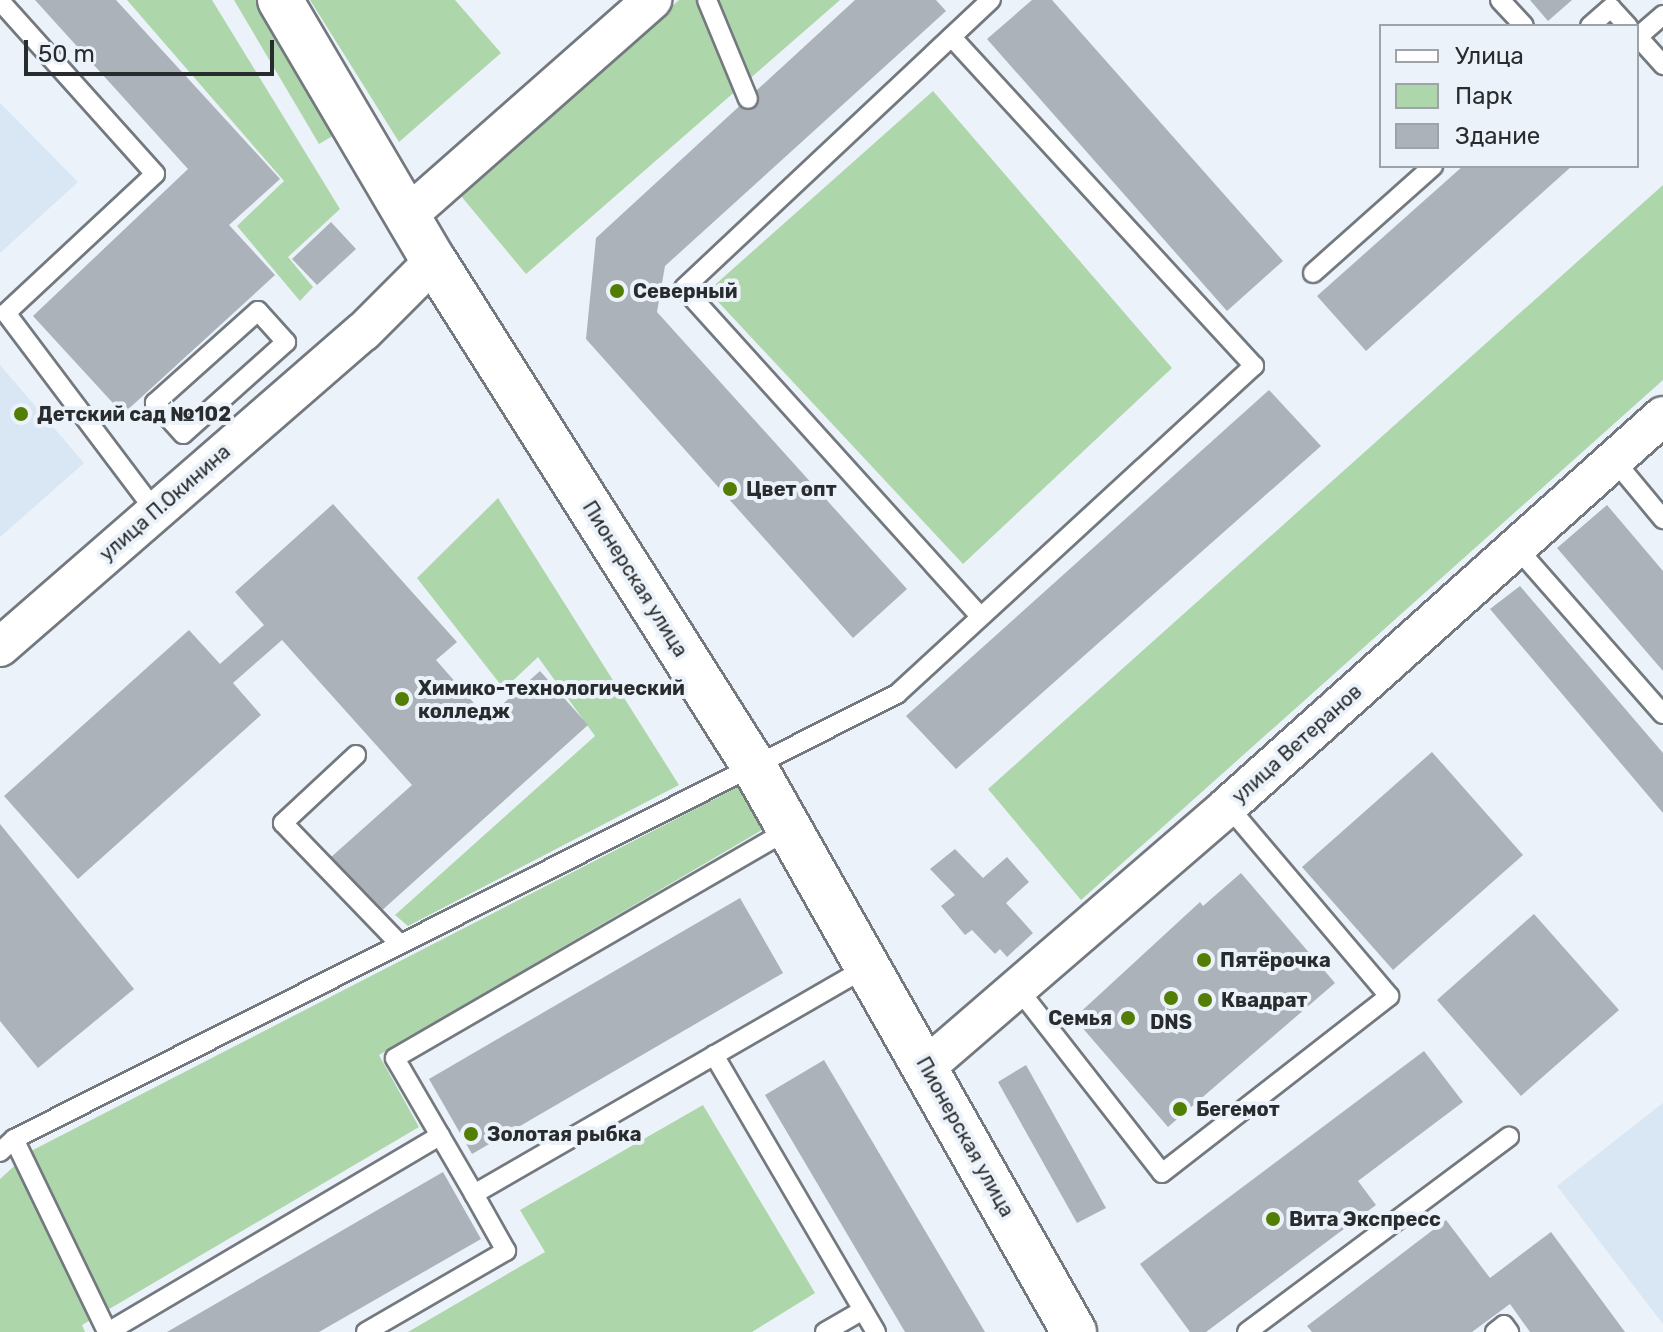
<!DOCTYPE html>
<meta charset="utf-8">
<style>
body{margin:0}
#map{position:relative;width:1663px;height:1332px;overflow:hidden;background:#ebf2f9;font-family:Rubik,sans-serif}
div>[style]{position:absolute}
[style*='--x']{left:calc(var(--x)*1px);top:calc(var(--y)*1px);width:calc(var(--w)*1px);rotate:calc(var(--a)*1deg)}
.built>*{inset:0;background:#d9e6f3}
.green>*{inset:0;background:#aed6ab}
.building>*{inset:0;background:#abb2b9}
.roads{filter:drop-shadow(2px 0 #73797f) drop-shadow(-2px 0 #73797f) drop-shadow(0 2px #73797f) drop-shadow(0 -2px #73797f)}
.lane>*{height:18px;margin:-9px;padding:0 9px;transform-origin:9px;border-radius:9px;background:#fff}
.street>*{height:38px;margin:-19px;padding:0 19px;transform-origin:19px;border-radius:19px;background:#fff}
.secondary>*{height:44px;margin:-22px;padding:0 22px;transform-origin:22px;border-radius:22px;background:#fff}
.dots>*{width:22px;height:22px;translate:-50% -50%;box-sizing:border-box;border:4px solid #ebf2f9;border-radius:50%}
span{translate:-50% -50%;white-space:nowrap;text-align:center;line-height:1.15;-webkit-text-stroke:8px #ebf2f9;paint-order:stroke}
.poi-label{font-size:20px;color:#292c2e;font-weight:700}
.left{translate:0 -50%;text-align:left}
.right{translate:-100% -50%;text-align:right}
.street-label{font-size:20px;color:#292c2e}
.legend{position:absolute;left:1379px;top:24px;width:260px;height:144px;box-sizing:border-box;background:#ebf2f9;border:2px solid #9da3a8;margin:0;padding:10px 14px;list-style:none;font-size:24px;color:#292c2e}
.legend li{display:flex;align-items:center;gap:16px;height:40px}
.legend b{width:40px;border:2px solid #9da3a8}
.scale{position:absolute;left:24px;top:40px;width:250px;height:36px;box-sizing:border-box;border:4px solid #292c2e;border-top:0;padding-left:10px;font-size:24px;line-height:28px;white-space:nowrap;color:#292c2e;-webkit-text-stroke:6px #ebf2f9;paint-order:stroke}
</style>
<div id="map">
<div class="built">
<div style="clip-path:polygon(0 103px,78px 182px,0 253px)"></div>
<div style="clip-path:polygon(0 365px,84px 463px,0 537px)"></div>
<div style="clip-path:polygon(1663px 1103px,1663px 1324px,1557px 1186px)"></div>
</div>
<div class="green">
<div style="clip-path:polygon(127px 0,212px 0,340px 209px,288px 257px,313px 287px,300px 301px,237px 226px,284px 181px)"></div>
<div style="clip-path:polygon(234px 0,266px 0,343px 130px,319px 144px)"></div>
<div style="clip-path:polygon(310px 0,455px 0,501px 53px,399px 142px)"></div>
<div style="clip-path:polygon(679px 0,840px 0,526px 274px,461px 196px)"></div>
<div style="clip-path:polygon(933px 91px,1172px 368px,963px 564px,708px 291px)"></div>
<div style="clip-path:polygon(1663px 185px,1663px 380px,1081px 900px,988px 789px)"></div>
<div style="clip-path:polygon(498px 498px,679px 785px,408px 926px,395px 915px,595px 736px,538px 657px,504px 689px,417px 578px)"></div>
<div style="clip-path:polygon(742px 785px,767px 827px,379px 1055px,419px 1127px,82px 1325px,85px 1332px,0 1332px,0 1179px,31px 1151px)"></div>
<div style="clip-path:polygon(703px 1105px,815px 1293px,752px 1332px,408px 1332px,545px 1252px,520px 1210px)"></div>
</div>
<div class="building">
<div style="clip-path:polygon(35px 0,116px 0,280px 179px,229px 225px,275px 275px,123px 414px,33px 316px,188px 169px)"></div>
<div style="clip-path:polygon(855px 0,936px 0,946px 11px,665px 266px,657px 312px,907px 589px,853px 638px,586px 339px,596px 238px)"></div>
<div style="clip-path:polygon(1032px 0,1052px 0,1283px 261px,1227px 311px,987px 39px)"></div>
<div style="clip-path:polygon(1530px 0,1572px 0,1548px 21px)"></div>
<div style="clip-path:polygon(1463px 166px,1572px 166px,1366px 351px,1317px 296px)"></div>
<div style="clip-path:polygon(331px 222px,356px 249px,317px 285px,292px 259px)"></div>
<div style="clip-path:polygon(1269px 390px,1321px 446px,956px 769px,906px 716px)"></div>
<div style="clip-path:polygon(333px 504px,457px 642px,436px 660px,487px 718px,540px 671px,588px 725px,379px 913px,330px 858px,412px 785px,282px 640px,233px 683px,261px 715px,78px 879px,4px 796px,189px 630px,220px 664px,264px 625px,235px 592px)"></div>
<div style="clip-path:polygon(1607px 505px,1663px 571px,1663px 671px,1557px 548px)"></div>
<div style="clip-path:polygon(1520px 586px,1663px 753px,1663px 813px,1490px 609px)"></div>
<div style="clip-path:polygon(1432px 752px,1523px 855px,1393px 970px,1302px 867px)"></div>
<div style="clip-path:polygon(0 824px,134px 989px,38px 1068px,0 1021px)"></div>
<div style="clip-path:polygon(955px 849px,983px 878px,1007px 857px,1029px 882px,1006px 903px,1033px 933px,1007px 957px,1000px 949px,995px 954px,972px 930px,965px 935px,941px 906px,955px 895px,930px 869px)"></div>
<div style="clip-path:polygon(1241px 873px,1335px 983px,1168px 1127px,1074px 1018px,1200px 902px,1203px 906px)"></div>
<div style="clip-path:polygon(740px 898px,783px 973px,472px 1154px,429px 1079px)"></div>
<div style="clip-path:polygon(1534px 914px,1619px 1010px,1521px 1096px,1437px 1000px)"></div>
<div style="clip-path:polygon(1424px 1051px,1463px 1102px,1358px 1181px,1376px 1205px,1206px 1332px,1190px 1332px,1140px 1264px)"></div>
<div style="clip-path:polygon(824px 1060px,985px 1332px,905px 1332px,765px 1095px)"></div>
<div style="clip-path:polygon(1026px 1065px,1106px 1208px,1077px 1223px,998px 1082px)"></div>
<div style="clip-path:polygon(443px 1172px,481px 1239px,319px 1332px,167px 1332px)"></div>
<div style="clip-path:polygon(1446px 1220px,1490px 1278px,1551px 1232px,1625px 1332px,1530px 1332px,1510px 1304px,1472px 1332px,1312px 1332px,1307px 1326px)"></div>
</div>
<div class="roads">
<div class="lane">
<div style="--x:707;--y:0;--w:107;--a:67.5"></div>
<div style="--x:1500;--y:0;--w:35;--a:47"></div>
<div style="--x:0;--y:1;--w:232;--a:48.1"></div>
<div style="--x:155;--y:174;--w:204;--a:137"></div>
<div style="--x:6;--y:313;--w:248;--a:53"></div>
<div style="--x:1663;--y:15;--w:33;--a:139"></div>
<div style="--x:1638;--y:37;--w:38;--a:48"></div>
<div style="--x:1590;--y:26;--w:28;--a:-41"></div>
<div style="--x:1611;--y:8;--w:25;--a:47"></div>
<div style="--x:1313;--y:273;--w:161;--a:-41.7"></div>
<div style="--x:258;--y:311;--w:42;--a:47.9"></div>
<div style="--x:286;--y:342;--w:138;--a:138.2"></div>
<div style="--x:183;--y:434;--w:42;--a:-132.1"></div>
<div style="--x:155;--y:403;--w:138;--a:-41.8"></div>
<div style="--x:1614;--y:460;--w:77;--a:50.3"></div>
<div style="--x:1517;--y:548;--w:221;--a:48.7"></div>
<div style="--x:979;--y:615;--w:440;--a:-132.1"></div>
<div style="--x:684;--y:288;--w:421;--a:-43.2"></div>
<div style="--x:356;--y:755;--w:100;--a:137"></div>
<div style="--x:283;--y:823;--w:167;--a:46"></div>
<div style="--x:1016;--y:986;--w:237;--a:52"></div>
<div style="--x:1162;--y:1173;--w:288;--a:-37.9"></div>
<div style="--x:1389;--y:996;--w:249;--a:-130.3"></div>
<div style="--x:714;--y:1055;--w:321;--a:59.7"></div>
<div style="--x:14;--y:1139;--w:211;--a:64.2"></div>
<div style="--x:0;--y:1152;--w:19;--a:-43"></div>
<div style="--x:14;--y:1139;--w:989;--a:-26.75"></div>
<div style="--x:897;--y:694;--w:485;--a:-42.6"></div>
<div style="--x:1254;--y:366;--w:447;--a:-132.6"></div>
<div style="--x:474;--y:1194;--w:157;--a:-120.2"></div>
<div style="--x:395;--y:1058;--w:455;--a:-30.1"></div>
<div style="--x:108;--y:1332;--w:386;--a:-30.6"></div>
<div style="--x:366;--y:1332;--w:162;--a:-30.1"></div>
<div style="--x:506;--y:1251;--w:65;--a:-119.3"></div>
<div style="--x:474;--y:1194;--w:454;--a:-30"></div>
<div style="--x:825;--y:1332;--w:44;--a:-30.1"></div>
<div style="--x:1247;--y:1332;--w:327;--a:-36.7"></div>
<div style="--x:1495;--y:1332;--w:11;--a:-38"></div>
<div style="--x:1504;--y:1325;--w:9;--a:54"></div>
</div>
<div class="street">
<div style="--x:407;--y:216;--w:327;--a:-41.4"></div>
<div style="--x:0;--y:647;--w:481;--a:-41"></div>
<div style="--x:363;--y:332;--w:100;--a:-45"></div>
<div style="--x:926;--y:1067;--w:399;--a:-40.8"></div>
<div style="--x:1228;--y:806;--w:584;--a:-41.88"></div>
</div>
<div class="secondary">
<div style="--x:280;--y:0;--w:303;--a:59.5"></div>
<div style="--x:434;--y:261;--w:594;--a:57.65"></div>
<div style="--x:752;--y:763;--w:654;--a:60.49"></div>
</div>
</div>
<div class="dots">
<div style="left:617px;top:291px;background:#527e05"></div>
<div style="left:21px;top:414px;background:#527e05"></div>
<div style="left:730px;top:489px;background:#527e05"></div>
<div style="left:402px;top:699px;background:#527e05"></div>
<div style="left:1204px;top:960px;background:#527e05"></div>
<div style="left:1171px;top:998px;background:#527e05"></div>
<div style="left:1205px;top:1000px;background:#527e05"></div>
<div style="left:1128px;top:1018px;background:#527e05"></div>
<div style="left:1180px;top:1109px;background:#527e05"></div>
<div style="left:471px;top:1134px;background:#527e05"></div>
<div style="left:1273px;top:1219px;background:#527e05"></div>
</div>
<div class="poi-label">
<span class="left" style="left:633px;top:291px">Северный</span>
<span class="left" style="left:37px;top:414px">Детский сад №102</span>
<span class="left" style="left:746px;top:489px">Цвет опт</span>
<span class="left" style="left:418px;top:700px">Химико-технологический<br>колледж</span>
<span class="left" style="left:1220px;top:960px">Пятёрочка</span>
<span class="left" style="left:1221px;top:1000px">Квадрат</span>
<span class="right" style="left:1112px;top:1018px">Семья</span>
<span style="left:1171px;top:1022px">DNS</span>
<span class="left" style="left:1196px;top:1109px">Бегемот</span>
<span class="left" style="left:487px;top:1134px">Золотая рыбка</span>
<span class="left" style="left:1289px;top:1219px">Вита Экспресс</span>
</div>
<div class="street-label">
<span style="left:165px;top:503px;rotate:-41deg">улица П.Окинина</span>
<span style="left:635px;top:579px;rotate:58deg">Пионерская улица</span>
<span style="left:1297px;top:744px;rotate:-42deg">улица Ветеранов</span>
<span style="left:965px;top:1137px;rotate:61deg">Пионерская улица</span>
</div>
<ul class="legend">
<li><b style="height:10px;background:#fff"></b>Улица</li>
<li><b style="height:22px;background:#aed6ab"></b>Парк</li>
<li><b style="height:22px;background:#abb2b9"></b>Здание</li>
</ul>
<div class="scale">50 m</div>
</div>
